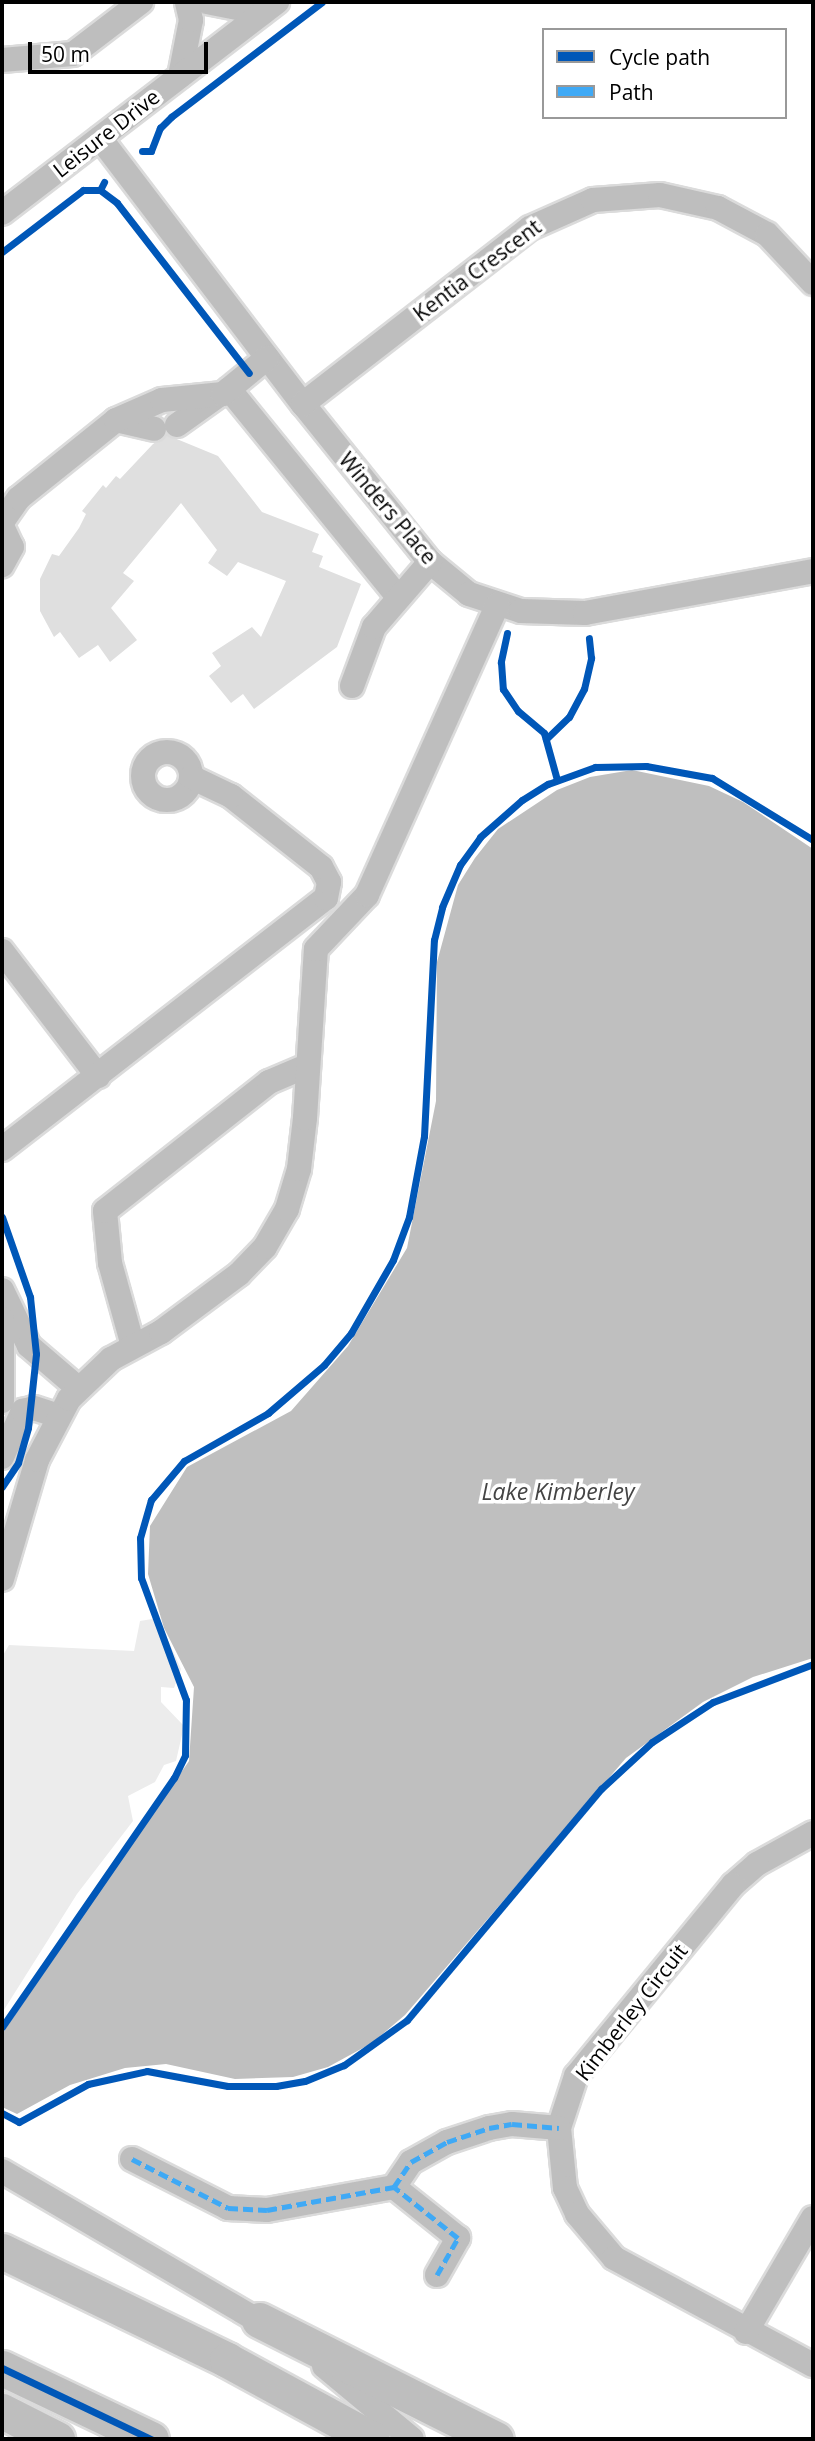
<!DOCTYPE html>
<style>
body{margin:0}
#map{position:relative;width:815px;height:2441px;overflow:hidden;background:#fff;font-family:"Open Sans",sans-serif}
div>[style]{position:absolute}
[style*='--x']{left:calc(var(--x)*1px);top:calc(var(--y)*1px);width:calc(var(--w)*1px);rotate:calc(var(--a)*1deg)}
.green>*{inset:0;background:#ececec}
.water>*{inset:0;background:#bfbfbf}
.building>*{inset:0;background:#dfdfdf}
.roads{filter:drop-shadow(2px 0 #dbdbdb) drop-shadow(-2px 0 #dbdbdb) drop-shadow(0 2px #dbdbdb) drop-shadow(0 -2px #dbdbdb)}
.minor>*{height:24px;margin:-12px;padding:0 12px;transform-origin:12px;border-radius:12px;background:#bebebe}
.minor>.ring{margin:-12px;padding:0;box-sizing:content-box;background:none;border:24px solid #bebebe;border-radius:50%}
.highway>*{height:35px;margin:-17.5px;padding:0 17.5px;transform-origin:17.5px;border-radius:17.5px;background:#bebebe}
.quiet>*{height:5px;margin-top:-2.5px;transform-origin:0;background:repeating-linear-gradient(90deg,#3fa9f5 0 10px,transparent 0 15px)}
.cycleway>*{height:7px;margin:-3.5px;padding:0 3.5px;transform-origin:3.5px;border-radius:3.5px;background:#0057b8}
span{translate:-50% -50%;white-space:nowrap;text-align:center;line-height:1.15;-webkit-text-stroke:7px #fff;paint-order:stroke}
.street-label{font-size:21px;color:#000}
.water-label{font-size:23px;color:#444;font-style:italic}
.frame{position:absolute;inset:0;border:4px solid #000;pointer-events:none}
.legend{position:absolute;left:542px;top:28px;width:245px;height:91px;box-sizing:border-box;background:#fff;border:2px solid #999;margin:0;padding:9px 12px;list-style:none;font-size:21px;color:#000}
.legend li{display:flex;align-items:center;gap:14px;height:35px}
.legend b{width:35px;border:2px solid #999}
.scale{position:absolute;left:28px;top:42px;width:180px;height:32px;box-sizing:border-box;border:4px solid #000;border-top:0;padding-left:9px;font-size:21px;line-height:24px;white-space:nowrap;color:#000;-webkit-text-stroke:5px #fff;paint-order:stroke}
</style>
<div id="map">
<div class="green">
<div style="clip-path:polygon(158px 1618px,181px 1669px,174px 1688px,161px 1687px,161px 1702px,184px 1726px,176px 1761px,164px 1765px,155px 1782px,128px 1796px,133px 1821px,77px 1894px,2px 2013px,2px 1657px,9px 1645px,134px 1651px,140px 1621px)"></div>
</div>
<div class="water">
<div style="clip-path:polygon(632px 770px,709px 786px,743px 802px,813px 849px,813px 1658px,753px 1677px,703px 1702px,626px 1758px,405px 2015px,372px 2043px,328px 2067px,293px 2077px,235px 2079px,166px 2064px,125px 2068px,70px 2085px,17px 2114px,2px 2107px,2px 2034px,189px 1761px,194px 1687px,164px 1628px,148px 1574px,150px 1526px,187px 1467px,291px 1411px,348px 1346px,407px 1248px,436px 1101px,437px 962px,458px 885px,475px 858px,498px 829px,557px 790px,590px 777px)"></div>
</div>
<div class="building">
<div style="clip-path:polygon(167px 435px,218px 456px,262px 512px,319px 534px,312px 552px,323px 556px,319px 567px,361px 584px,337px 647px,254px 709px,243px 694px,231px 703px,209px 676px,221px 666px,212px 653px,252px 627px,261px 637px,286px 581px,238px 562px,227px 576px,208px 563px,217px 550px,181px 503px,123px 573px,134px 581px,111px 608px,137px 640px,110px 662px,98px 645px,79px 658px,60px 632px,54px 637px,40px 611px,40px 579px,52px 554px,59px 556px,79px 528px,86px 514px,82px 511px,103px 485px,106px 488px,116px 476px,120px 479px,153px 444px)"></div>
</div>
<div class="roads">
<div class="minor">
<div style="--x:207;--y:2;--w:56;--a:11.3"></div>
<div style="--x:2;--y:60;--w:71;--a:-4.8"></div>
<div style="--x:73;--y:54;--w:86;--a:-37.4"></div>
<div style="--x:180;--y:76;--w:57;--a:-78.9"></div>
<div style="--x:191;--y:20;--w:18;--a:-103"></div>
<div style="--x:100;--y:138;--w:335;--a:52.7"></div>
<div style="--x:303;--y:404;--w:203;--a:51.2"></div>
<div style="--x:430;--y:562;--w:50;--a:39.4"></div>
<div style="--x:469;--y:594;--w:55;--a:18.1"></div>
<div style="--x:521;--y:611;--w:64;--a:1.8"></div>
<div style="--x:585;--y:613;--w:232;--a:-10.4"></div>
<div style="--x:2;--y:213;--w:347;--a:-37.5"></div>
<div style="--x:229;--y:389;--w:268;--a:50.9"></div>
<div style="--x:303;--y:404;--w:287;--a:-37.8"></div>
<div style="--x:530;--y:228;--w:69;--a:-24"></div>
<div style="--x:593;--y:200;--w:67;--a:-4.3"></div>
<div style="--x:660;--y:195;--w:59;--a:12.6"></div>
<div style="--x:718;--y:208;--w:55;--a:28"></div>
<div style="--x:767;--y:234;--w:67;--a:46.8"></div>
<div style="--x:116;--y:420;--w:39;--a:13"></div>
<div style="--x:177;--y:425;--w:52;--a:-35.5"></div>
<div style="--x:2;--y:522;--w:29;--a:-55"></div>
<div style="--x:19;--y:498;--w:124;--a:-38.8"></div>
<div style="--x:116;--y:420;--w:50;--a:-23.5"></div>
<div style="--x:162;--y:400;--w:61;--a:-5.6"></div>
<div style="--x:223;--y:394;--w:57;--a:-39.3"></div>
<div style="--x:2;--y:526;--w:23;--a:65"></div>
<div style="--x:12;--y:547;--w:21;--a:119"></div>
<div style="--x:352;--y:686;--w:63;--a:-69.6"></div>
<div style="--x:374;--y:627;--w:86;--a:-49.3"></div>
<div class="ring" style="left:143px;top:752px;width:24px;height:24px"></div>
<div style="--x:2;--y:951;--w:158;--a:52.5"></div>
<div style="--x:2;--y:1149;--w:410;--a:-37.8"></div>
<div style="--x:326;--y:898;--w:16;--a:-79"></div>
<div style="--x:329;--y:882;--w:17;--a:-118"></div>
<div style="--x:321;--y:867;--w:115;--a:-141.7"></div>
<div style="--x:231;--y:796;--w:44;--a:-154.6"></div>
<div style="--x:2;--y:1290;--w:62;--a:64.3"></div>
<div style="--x:29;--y:1346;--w:65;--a:40.6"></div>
<div style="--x:2;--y:1319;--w:82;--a:90"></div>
<div style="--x:133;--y:1346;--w:86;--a:-105.5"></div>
<div style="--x:110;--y:1263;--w:52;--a:-95.5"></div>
<div style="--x:105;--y:1211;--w:209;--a:-38.2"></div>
<div style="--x:269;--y:1082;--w:39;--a:-23"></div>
<div style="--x:2;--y:1457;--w:51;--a:-65.5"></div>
<div style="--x:23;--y:1411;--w:11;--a:-15"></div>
<div style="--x:34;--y:1408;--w:25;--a:18"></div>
<div style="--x:2;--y:1579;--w:124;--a:-73.6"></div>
<div style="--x:37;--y:1460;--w:69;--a:-62.3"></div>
<div style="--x:69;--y:1399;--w:58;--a:-43.6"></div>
<div style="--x:111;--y:1359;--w:57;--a:-28.4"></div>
<div style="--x:161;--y:1332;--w:97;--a:-36.6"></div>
<div style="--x:239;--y:1274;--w:37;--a:-46"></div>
<div style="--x:265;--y:1247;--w:44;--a:-59.9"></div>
<div style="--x:287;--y:1209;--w:42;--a:-73.3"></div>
<div style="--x:299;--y:1169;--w:51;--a:-83.3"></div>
<div style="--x:305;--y:1118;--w:169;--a:-86.3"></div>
<div style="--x:316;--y:949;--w:74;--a:-46.6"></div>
<div style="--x:367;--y:895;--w:319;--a:-65.8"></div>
<div style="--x:813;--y:1833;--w:64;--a:151"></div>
<div style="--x:757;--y:1864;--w:32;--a:139"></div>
<div style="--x:733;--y:1885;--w:247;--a:129.4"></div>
<div style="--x:576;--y:2076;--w:55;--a:108.1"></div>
<div style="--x:559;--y:2128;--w:60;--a:84.3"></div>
<div style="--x:565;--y:2188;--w:29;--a:65"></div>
<div style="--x:577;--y:2214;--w:57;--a:49.9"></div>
<div style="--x:614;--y:2258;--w:226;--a:28.3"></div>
<div style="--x:132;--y:2159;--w:108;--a:27"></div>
<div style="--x:228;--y:2208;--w:39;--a:3"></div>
<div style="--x:267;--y:2210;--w:129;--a:-10.3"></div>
<div style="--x:2;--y:2171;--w:313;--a:30.3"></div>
<div style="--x:437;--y:2275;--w:43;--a:-60.4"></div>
<div style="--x:458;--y:2238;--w:82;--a:-141.4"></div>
<div style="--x:394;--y:2187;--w:30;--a:-56"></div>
<div style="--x:411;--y:2162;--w:41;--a:-29.1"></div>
<div style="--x:447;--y:2142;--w:44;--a:-18.4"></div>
<div style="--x:489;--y:2128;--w:23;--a:-10"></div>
<div style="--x:512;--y:2124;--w:47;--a:4.9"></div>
<div style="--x:746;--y:2332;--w:132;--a:-59.6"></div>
<div style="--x:324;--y:2366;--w:114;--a:39.7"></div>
</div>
<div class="highway">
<div style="--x:2;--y:2251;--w:250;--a:25.8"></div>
<div style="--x:227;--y:2360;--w:165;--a:28.6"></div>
<div style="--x:259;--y:2320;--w:265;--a:26.7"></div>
<div style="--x:2;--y:2368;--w:165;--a:25.5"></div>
<div style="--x:2;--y:2411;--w:62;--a:27"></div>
</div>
</div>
<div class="quiet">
<div style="--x:132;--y:2159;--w:108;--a:27"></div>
<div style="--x:228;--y:2208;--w:39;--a:3"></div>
<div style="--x:267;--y:2210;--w:129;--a:-10.3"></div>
<div style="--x:437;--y:2275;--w:43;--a:-60.4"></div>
<div style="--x:458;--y:2238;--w:82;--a:-141.4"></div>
<div style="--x:394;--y:2187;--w:30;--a:-56"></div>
<div style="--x:411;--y:2162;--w:41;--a:-29.1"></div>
<div style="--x:447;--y:2142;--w:44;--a:-18.4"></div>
<div style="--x:489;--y:2128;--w:23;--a:-10"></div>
<div style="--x:512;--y:2124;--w:47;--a:4.9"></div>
</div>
<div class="cycleway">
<div style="--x:142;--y:151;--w:9;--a:0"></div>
<div style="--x:151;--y:151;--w:25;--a:-69"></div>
<div style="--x:160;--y:128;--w:16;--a:-45"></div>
<div style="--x:171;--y:117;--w:190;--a:-37.3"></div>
<div style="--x:100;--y:190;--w:21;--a:37"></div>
<div style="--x:117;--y:203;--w:215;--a:52.2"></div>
<div style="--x:2;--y:252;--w:102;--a:-37.4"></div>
<div style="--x:83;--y:190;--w:17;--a:0"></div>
<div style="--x:100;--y:190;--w:9;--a:-63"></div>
<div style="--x:507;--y:633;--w:30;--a:102"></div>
<div style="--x:501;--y:662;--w:27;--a:86"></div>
<div style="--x:503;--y:689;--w:27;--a:56"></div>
<div style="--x:518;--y:711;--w:34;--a:40"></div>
<div style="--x:544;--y:733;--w:49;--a:74.5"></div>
<div style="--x:546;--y:739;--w:32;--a:-44"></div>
<div style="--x:569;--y:717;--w:32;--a:-62"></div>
<div style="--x:584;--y:689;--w:32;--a:-77"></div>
<div style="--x:591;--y:658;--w:20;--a:-96"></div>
<div style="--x:2;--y:1217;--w:85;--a:70.7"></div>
<div style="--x:30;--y:1297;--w:57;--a:84"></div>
<div style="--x:36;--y:1354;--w:74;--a:96.2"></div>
<div style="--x:28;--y:1428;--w:36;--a:106"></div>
<div style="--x:18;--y:1463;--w:29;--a:124"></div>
<div style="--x:2;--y:2027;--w:303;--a:-55.4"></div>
<div style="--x:174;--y:1778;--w:25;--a:-64"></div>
<div style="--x:185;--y:1755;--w:55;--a:-89"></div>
<div style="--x:186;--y:1700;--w:130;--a:-110.2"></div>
<div style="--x:141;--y:1578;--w:40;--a:-91.4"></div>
<div style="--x:140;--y:1538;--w:40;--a:-74"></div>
<div style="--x:151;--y:1500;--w:51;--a:-49.8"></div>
<div style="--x:184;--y:1461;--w:97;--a:-29.7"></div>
<div style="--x:268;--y:1413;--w:74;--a:-40.6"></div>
<div style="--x:324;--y:1365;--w:42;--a:-49.8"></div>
<div style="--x:351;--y:1333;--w:84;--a:-60.1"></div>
<div style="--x:393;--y:1260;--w:46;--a:-69.6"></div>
<div style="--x:409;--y:1217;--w:82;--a:-79.5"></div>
<div style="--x:424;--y:1136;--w:196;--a:-87.1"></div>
<div style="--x:434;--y:940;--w:34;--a:-76"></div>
<div style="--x:442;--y:907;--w:46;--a:-66.8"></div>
<div style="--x:460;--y:865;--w:34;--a:-54"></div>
<div style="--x:480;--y:837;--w:56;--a:-41.4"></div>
<div style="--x:522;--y:800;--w:31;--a:-32"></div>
<div style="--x:548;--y:784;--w:50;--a:-19.9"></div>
<div style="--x:595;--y:767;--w:51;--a:-1.1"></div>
<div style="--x:646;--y:766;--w:67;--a:10.3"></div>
<div style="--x:712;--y:778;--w:119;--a:31.5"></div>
<div style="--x:2;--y:2113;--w:19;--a:28"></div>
<div style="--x:19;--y:2122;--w:79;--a:-28.8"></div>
<div style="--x:88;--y:2084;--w:60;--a:-12.4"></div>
<div style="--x:147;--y:2071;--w:82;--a:10.5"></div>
<div style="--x:228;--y:2086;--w:48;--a:0"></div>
<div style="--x:276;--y:2086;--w:29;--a:-10"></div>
<div style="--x:305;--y:2081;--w:42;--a:-22.3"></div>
<div style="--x:344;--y:2065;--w:77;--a:-35.5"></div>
<div style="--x:407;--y:2020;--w:302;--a:-50"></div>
<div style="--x:601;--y:1789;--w:69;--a:-42.7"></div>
<div style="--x:652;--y:1742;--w:73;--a:-33.3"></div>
<div style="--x:713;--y:1702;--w:107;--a:-20.8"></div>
<div style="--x:2;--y:2368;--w:165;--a:25.5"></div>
</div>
<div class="street-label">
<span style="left:106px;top:133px;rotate:-38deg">Leisure Drive</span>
<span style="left:477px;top:270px;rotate:-37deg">Kentia Crescent</span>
<span style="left:388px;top:508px;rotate:50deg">Winders Place</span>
<span style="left:631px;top:2012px;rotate:-52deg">Kimberley Circuit</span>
</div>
<div class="water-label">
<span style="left:558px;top:1491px">Lake Kimberley</span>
</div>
<div class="frame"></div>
<ul class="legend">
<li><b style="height:9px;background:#0057b8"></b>Cycle path</li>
<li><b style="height:9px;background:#3fa9f5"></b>Path</li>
</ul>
<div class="scale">50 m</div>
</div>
